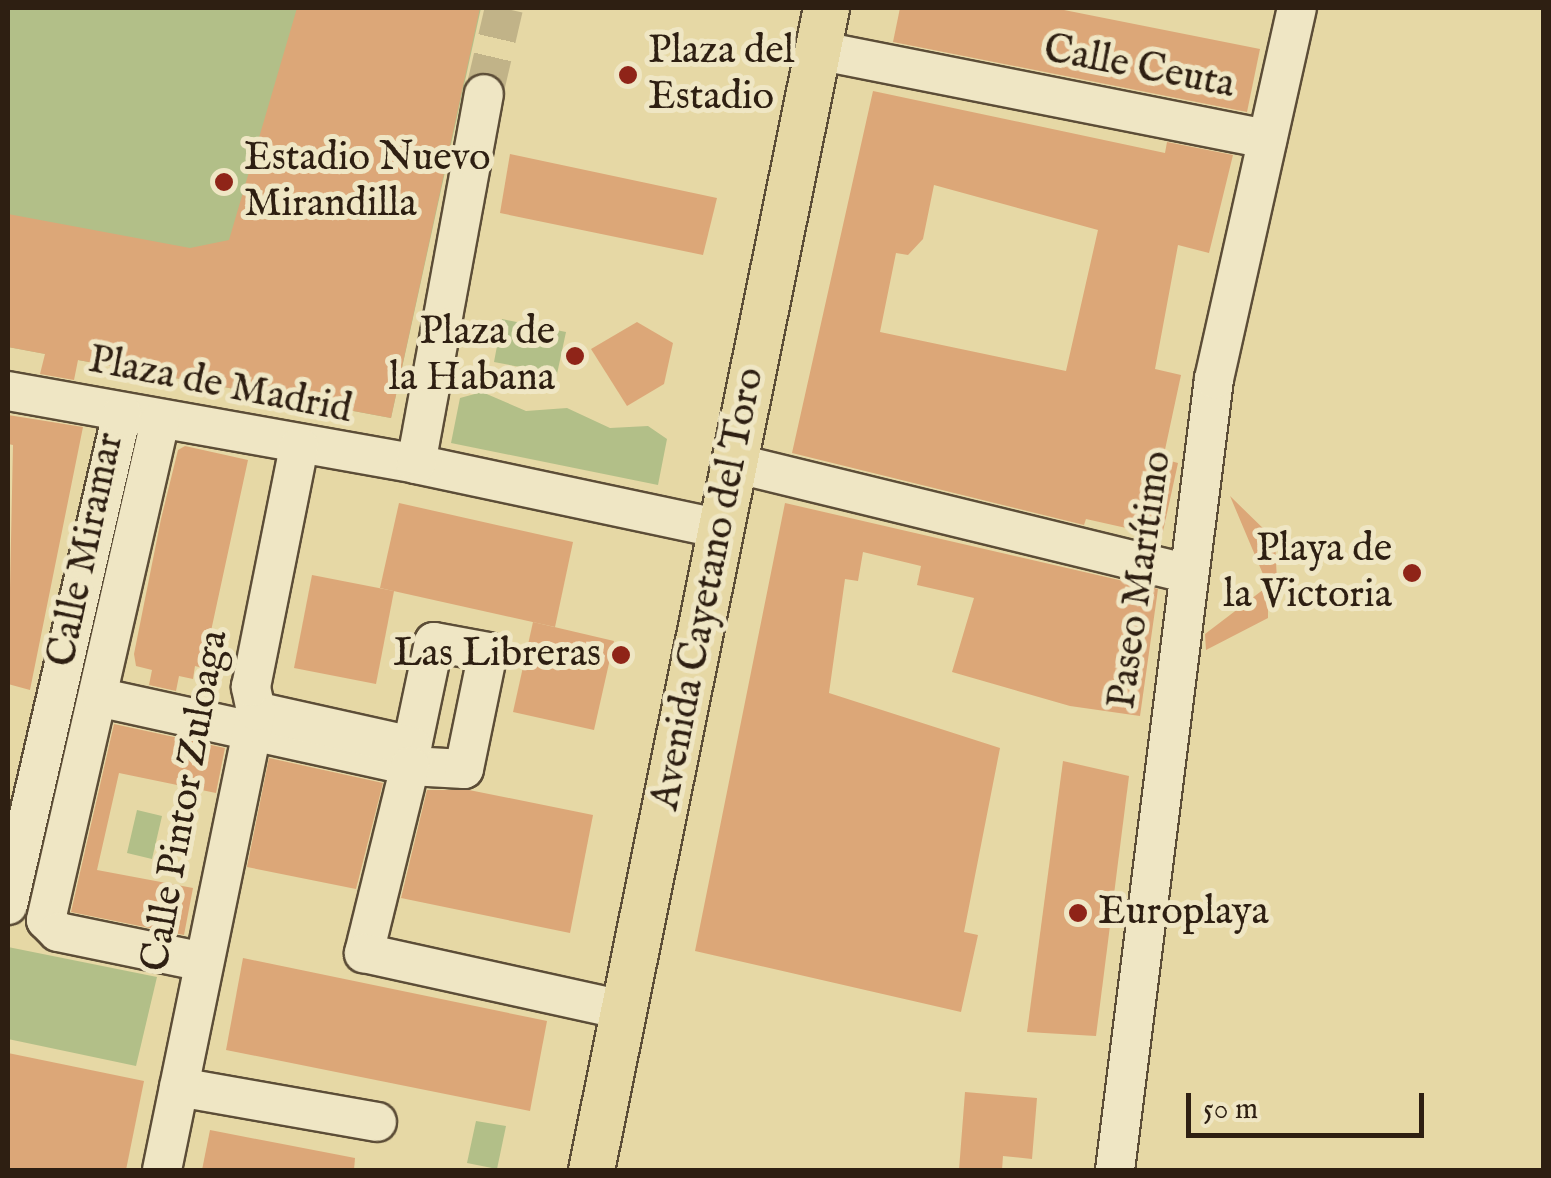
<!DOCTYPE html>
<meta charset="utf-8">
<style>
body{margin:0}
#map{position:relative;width:1551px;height:1178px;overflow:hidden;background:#e6d8a5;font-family:"IM FELL English",serif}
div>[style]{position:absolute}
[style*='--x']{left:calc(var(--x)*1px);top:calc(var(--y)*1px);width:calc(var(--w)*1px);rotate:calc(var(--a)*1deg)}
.green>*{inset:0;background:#b2bf88}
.building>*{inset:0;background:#dca778}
.minor-tunnel>*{height:38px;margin-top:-19px;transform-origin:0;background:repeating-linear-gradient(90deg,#c1b388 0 38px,transparent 0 57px)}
.roads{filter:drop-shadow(2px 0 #5c4d37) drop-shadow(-2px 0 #5c4d37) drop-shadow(0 2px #5c4d37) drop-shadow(0 -2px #5c4d37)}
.minor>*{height:38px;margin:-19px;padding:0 19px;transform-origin:19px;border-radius:19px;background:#efe6c4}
.major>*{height:45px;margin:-22.5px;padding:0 22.5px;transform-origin:22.5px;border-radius:22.5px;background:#e6d8a5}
.dots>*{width:28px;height:28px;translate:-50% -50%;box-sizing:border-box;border:5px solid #efe6c4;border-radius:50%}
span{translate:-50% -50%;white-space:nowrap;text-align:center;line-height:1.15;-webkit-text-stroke:10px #efe6c4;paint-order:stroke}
.poi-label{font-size:40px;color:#2e1f12}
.left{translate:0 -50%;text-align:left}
.right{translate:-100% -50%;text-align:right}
.street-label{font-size:40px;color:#2e1f12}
.frame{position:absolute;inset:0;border:10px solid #2e1f12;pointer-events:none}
.scale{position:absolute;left:1186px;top:1093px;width:238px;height:45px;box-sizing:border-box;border:5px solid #2e1f12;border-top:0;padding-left:12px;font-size:30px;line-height:35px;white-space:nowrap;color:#2e1f12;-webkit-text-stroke:8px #efe6c4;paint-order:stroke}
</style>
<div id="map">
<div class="green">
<div style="clip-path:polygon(8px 8px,481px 8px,391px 418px,8px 347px)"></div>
<div style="clip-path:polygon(502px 319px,566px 332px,557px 374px,494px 362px)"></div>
<div style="clip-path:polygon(482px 392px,526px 411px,567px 408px,610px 428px,648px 426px,667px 439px,658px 485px,451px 443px,460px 398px)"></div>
<div style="clip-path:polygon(137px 810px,162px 816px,152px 859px,127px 853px)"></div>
<div style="clip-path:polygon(8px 947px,157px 977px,136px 1066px,8px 1039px)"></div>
<div style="clip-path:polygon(476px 1121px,506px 1126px,497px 1169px,467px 1163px)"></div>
</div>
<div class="building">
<div style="clip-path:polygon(297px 8px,480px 8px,391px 418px,78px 360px,74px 380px,40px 374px,45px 354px,8px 347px,8px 214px,190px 248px,229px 240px)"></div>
<div style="clip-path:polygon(900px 8px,1054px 8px,1260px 49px,1247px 112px,893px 42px)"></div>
<div style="clip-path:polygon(evenodd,873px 91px,1165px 153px,1167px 142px,1233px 155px,1209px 253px,1178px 245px,1155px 369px,1181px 375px,1163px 459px,1178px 463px,1162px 536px,1086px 519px,1084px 525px,792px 453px,873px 91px,934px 185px,1098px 230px,1066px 371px,880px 332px,896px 253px,908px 255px,923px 239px,934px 185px)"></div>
<div style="clip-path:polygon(510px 154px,717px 198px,703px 255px,500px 213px)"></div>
<div style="clip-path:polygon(637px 322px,673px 343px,664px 384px,627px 406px,591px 349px)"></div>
<div style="clip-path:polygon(8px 415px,83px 427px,30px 690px,8px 684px,13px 445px,8px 444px)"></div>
<div style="clip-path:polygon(185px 446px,248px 460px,203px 668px,195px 666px,193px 679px,179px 676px,176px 691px,149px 685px,152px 670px,136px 666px,134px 654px,161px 519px,178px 450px)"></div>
<div style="clip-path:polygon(1230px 496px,1275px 540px,1278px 603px,1268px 587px,1268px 618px,1206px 650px,1205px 634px,1268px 586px)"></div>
<div style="clip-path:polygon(399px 503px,573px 542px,555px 627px,380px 588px)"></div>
<div style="clip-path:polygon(785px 503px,1158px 589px,1140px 716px,1070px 706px,952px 672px,974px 598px,917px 585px,921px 566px,863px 552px,858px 581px,845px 579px,829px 693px,1000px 748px,964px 932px,978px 935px,961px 1012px,695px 951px)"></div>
<div style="clip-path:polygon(312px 575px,394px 591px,376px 684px,294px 668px)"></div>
<div style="clip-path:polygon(533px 622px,614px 641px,594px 730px,513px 712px)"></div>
<div style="clip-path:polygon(114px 724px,225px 748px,216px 793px,119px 773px,97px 870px,193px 888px,184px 935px,71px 912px)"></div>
<div style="clip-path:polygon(269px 758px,383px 783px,356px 889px,247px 867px)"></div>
<div style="clip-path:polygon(1063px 761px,1129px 776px,1096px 1036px,1027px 1032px)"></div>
<div style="clip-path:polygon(427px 790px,469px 790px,593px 815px,570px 933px,401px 898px)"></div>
<div style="clip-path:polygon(243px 958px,547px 1021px,530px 1111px,226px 1050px)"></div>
<div style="clip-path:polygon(8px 1053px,144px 1081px,126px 1170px,8px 1170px)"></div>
<div style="clip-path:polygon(965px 1092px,1037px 1098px,1032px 1159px,1003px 1156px,1002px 1170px,959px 1170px)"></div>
<div style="clip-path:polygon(210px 1130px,355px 1158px,354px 1170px,202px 1170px)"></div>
</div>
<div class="minor-tunnel">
<div style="--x:484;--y:94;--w:88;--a:-76.9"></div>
</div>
<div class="roads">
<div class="minor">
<div style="--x:817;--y:50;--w:459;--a:11.2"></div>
<div style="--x:8;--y:391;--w:414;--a:10.1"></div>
<div style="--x:416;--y:464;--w:312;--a:12"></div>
<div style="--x:160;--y:421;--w:512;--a:102.87"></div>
<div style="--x:46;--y:920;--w:17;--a:45"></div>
<div style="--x:58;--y:932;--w:149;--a:11.6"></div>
<div style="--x:734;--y:463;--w:465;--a:13.7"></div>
<div style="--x:416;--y:464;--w:376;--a:-79.6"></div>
<div style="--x:102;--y:698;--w:315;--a:12.4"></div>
<div style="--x:410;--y:766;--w:54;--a:3.2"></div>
<div style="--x:464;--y:769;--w:119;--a:-78.4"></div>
<div style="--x:488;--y:652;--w:55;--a:-169.5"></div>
<div style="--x:434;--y:642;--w:106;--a:101.9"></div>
<div style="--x:412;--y:746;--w:160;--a:-167.4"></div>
<div style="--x:410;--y:766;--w:193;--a:103.8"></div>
<div style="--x:364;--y:953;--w:265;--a:12.4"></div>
<div style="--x:8;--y:905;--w:505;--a:-76.95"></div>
<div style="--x:179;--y:1087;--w:201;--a:10"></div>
<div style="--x:162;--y:1170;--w:469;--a:-78.4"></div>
<div style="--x:256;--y:711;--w:25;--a:-102"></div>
<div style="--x:251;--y:687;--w:245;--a:-78.7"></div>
<div style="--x:1115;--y:1170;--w:797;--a:-82.87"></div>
<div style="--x:1214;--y:379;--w:380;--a:-77.4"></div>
</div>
<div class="major">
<div style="--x:591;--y:1170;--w:1186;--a:-78.57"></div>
</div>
</div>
<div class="dots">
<div style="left:628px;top:75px;background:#8f2418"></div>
<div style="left:224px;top:182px;background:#8f2418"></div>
<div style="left:575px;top:356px;background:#8f2418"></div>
<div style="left:1412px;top:573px;background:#8f2418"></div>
<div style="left:621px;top:655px;background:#8f2418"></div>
<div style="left:1078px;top:913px;background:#8f2418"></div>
</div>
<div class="poi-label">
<span class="left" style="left:648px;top:75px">Plaza del<br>Estadio</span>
<span class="left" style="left:244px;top:182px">Estadio Nuevo<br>Mirandilla</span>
<span class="right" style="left:555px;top:356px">Plaza de<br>la Habana</span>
<span class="right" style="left:1392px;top:573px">Playa de<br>la Victoria</span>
<span class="right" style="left:601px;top:655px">Las Libreras</span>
<span class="left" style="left:1098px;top:913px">Europlaya</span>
</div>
<div class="street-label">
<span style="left:1139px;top:68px;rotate:11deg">Calle Ceuta</span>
<span style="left:220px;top:386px;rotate:11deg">Plaza de Madrid</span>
<span style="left:87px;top:550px;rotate:-78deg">Calle Miramar</span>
<span style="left:1141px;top:580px;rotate:-82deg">Paseo Marítimo</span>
<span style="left:709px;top:589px;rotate:-79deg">Avenida Cayetano del Toro</span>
<span style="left:186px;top:801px;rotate:-80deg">Calle Pintor Zuloaga</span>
</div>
<div class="frame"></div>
<div class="scale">50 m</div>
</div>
